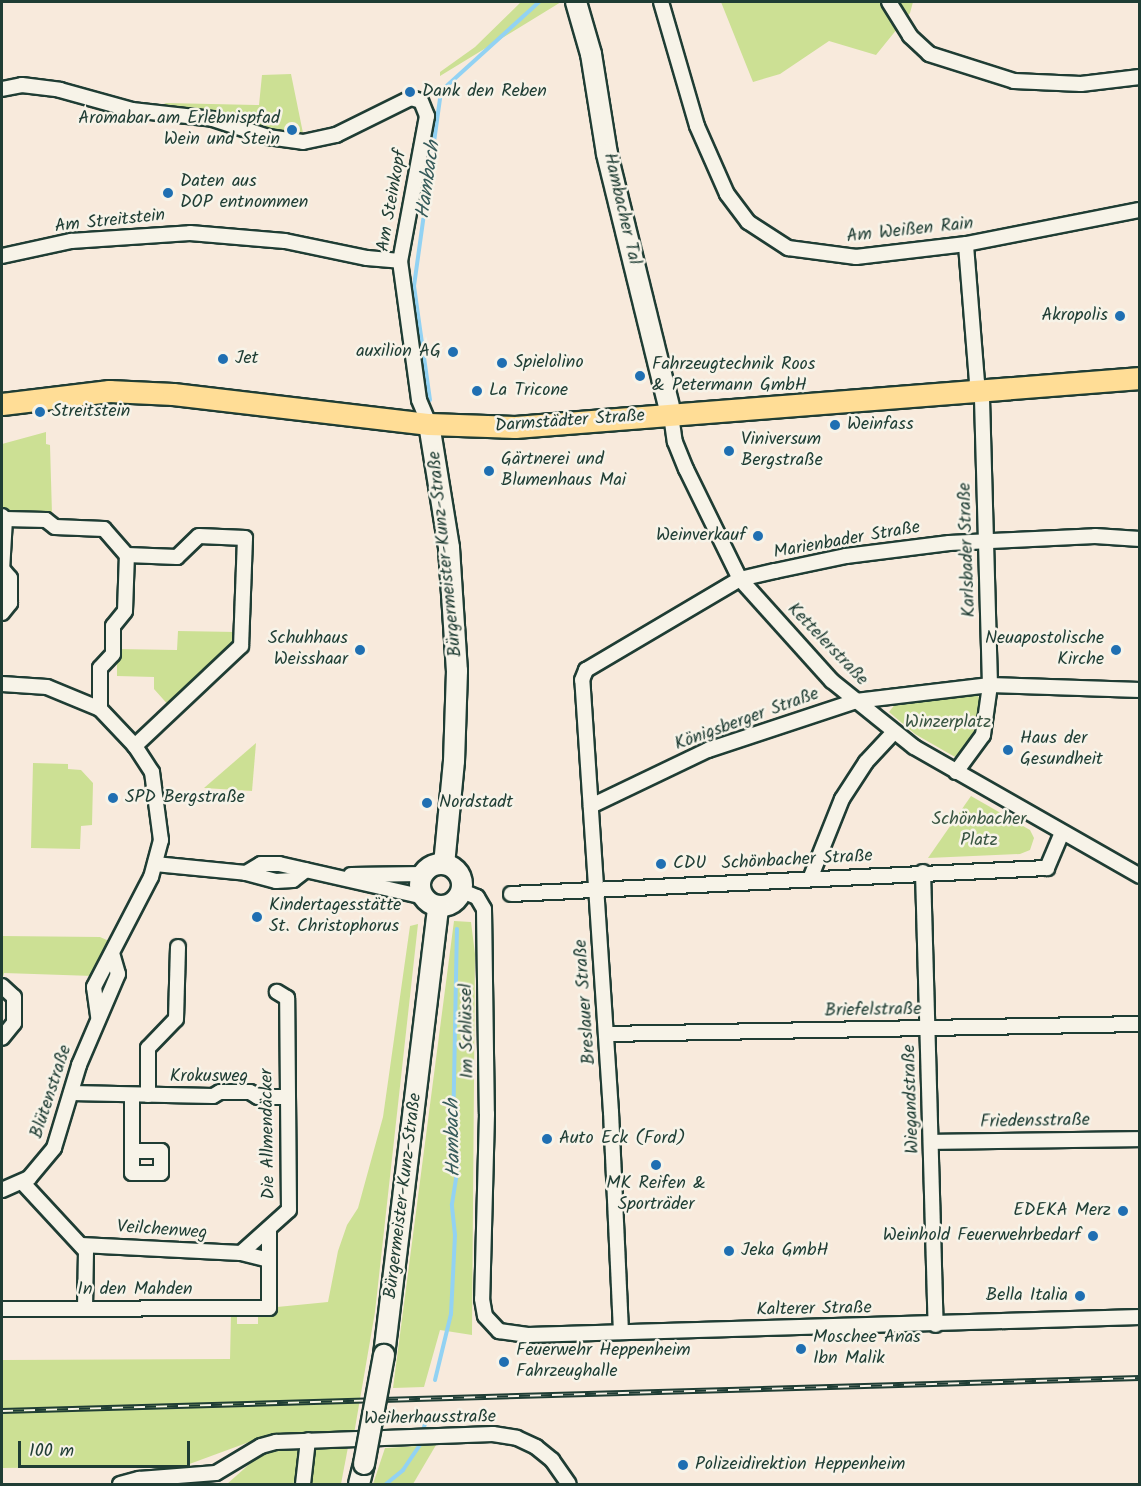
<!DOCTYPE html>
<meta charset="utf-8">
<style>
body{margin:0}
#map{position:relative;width:1141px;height:1486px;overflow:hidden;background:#f8eadc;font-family:Kalam,sans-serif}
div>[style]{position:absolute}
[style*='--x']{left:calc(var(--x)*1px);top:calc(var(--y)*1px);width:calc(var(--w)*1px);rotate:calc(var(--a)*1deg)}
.green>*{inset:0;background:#cce094}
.stream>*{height:4px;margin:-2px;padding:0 2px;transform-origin:2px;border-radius:2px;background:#92d2f3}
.roads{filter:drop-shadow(2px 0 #1f3d34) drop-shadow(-2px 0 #1f3d34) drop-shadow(0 2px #1f3d34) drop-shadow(0 -2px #1f3d34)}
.street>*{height:14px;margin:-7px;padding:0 7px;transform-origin:7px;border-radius:7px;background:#f7f3e8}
.secondary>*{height:20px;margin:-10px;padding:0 10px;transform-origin:10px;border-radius:10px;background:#f7f3e8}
.secondary>.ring{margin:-10px;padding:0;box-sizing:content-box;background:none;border:20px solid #f7f3e8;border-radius:50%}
.primary>*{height:21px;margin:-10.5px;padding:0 10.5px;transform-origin:10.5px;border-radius:10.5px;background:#ffdd96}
.rail>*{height:6px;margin-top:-3px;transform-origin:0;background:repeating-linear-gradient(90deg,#f7f3e8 0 11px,#1f3d34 0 22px);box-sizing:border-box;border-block:2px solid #1f3d34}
.bridges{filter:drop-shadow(2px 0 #1f3d34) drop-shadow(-2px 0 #1f3d34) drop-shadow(0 2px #1f3d34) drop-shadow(0 -2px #1f3d34)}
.secondary-bridge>*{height:20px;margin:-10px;padding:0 10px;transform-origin:10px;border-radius:10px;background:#f7f3e8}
.dots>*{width:16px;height:16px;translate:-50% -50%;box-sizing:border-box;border:3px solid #f7f3e8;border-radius:50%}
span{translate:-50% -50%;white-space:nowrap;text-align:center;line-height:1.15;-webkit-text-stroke:5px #f7f3e8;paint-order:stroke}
.poi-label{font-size:18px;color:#1f3d34}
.left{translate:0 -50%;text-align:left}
.right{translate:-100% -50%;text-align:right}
.street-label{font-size:18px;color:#1f3d34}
.park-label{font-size:18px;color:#395542}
.water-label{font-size:20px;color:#365b5a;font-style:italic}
.frame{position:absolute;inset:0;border:3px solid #1f3d34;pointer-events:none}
.scale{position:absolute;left:18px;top:1441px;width:172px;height:27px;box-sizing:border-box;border:3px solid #1f3d34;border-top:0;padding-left:8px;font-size:18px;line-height:21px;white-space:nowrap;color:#1f3d34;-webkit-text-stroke:4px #f7f3e8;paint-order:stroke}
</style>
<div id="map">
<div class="green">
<div style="clip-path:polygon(521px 2px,561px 2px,440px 76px,440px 72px,475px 47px)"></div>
<div style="clip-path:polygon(721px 2px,913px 2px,910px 13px,876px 55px,829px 41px,780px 74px,753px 82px)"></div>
<div style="clip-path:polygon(291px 74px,304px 138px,150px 111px,166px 103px,259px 105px,262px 75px)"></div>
<div style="clip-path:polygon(46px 432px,46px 444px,50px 445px,52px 514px,8px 514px,2px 507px,2px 444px)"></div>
<div style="clip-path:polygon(178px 631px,237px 632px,237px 645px,171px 708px,154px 689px,154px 677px,117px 676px,117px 649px,177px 650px)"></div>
<div style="clip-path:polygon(975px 693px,982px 701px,979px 722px,965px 749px,955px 757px,915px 734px,889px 712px,896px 703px)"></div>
<div style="clip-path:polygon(256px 743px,252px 791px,204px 788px)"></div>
<div style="clip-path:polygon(33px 763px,68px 764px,68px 769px,81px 770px,93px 783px,92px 825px,81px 826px,80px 849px,31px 848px)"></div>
<div style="clip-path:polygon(971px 796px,1030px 830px,1034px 838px,1030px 850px,1020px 854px,928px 858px)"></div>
<div style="clip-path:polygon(454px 921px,471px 922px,475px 954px,472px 1335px,440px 1330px,424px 1387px,393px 1388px)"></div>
<div style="clip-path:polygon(418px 924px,375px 1312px,354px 1434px,263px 1437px,184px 1466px,2px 1468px,2px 1360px,230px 1359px,231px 1314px,237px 1314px,237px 1324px,258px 1324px,258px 1314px,269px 1314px,277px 1307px,328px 1302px,338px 1251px,347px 1225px,358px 1208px,383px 1117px,410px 926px)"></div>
<div style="clip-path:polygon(2px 936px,100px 937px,109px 941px,93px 976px,4px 973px,2px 981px)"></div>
<div style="clip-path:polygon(436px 1445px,413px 1484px,373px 1484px,385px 1448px)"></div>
<div style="clip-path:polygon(348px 1447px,341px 1484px,227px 1484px,263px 1452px)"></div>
</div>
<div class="stream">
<div style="--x:430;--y:400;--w:115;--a:-98"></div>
<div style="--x:414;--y:286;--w:197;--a:-82.1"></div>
<div style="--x:441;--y:91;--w:132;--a:-42.2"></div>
<div style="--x:435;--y:1380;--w:68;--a:-76.4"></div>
<div style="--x:451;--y:1314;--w:79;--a:-87.1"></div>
<div style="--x:455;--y:1235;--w:31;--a:-96"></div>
<div style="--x:452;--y:1204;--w:38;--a:-81"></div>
<div style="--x:458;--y:1166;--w:32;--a:-99"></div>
<div style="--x:453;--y:1134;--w:205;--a:-88.9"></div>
<div style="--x:424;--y:1427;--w:3;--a:-72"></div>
<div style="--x:386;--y:1484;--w:22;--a:-39"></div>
<div style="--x:403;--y:1470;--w:30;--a:-56"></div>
</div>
<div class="roads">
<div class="street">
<div style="--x:661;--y:2;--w:129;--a:73.8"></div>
<div style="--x:697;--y:126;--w:74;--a:66.2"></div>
<div style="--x:727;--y:194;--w:35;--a:53"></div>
<div style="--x:748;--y:222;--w:48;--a:33"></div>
<div style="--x:788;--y:248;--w:69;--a:7.5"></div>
<div style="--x:856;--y:257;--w:111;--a:-6.7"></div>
<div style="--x:966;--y:244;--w:177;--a:-11.1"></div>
<div style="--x:889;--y:2;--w:40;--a:58"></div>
<div style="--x:910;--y:36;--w:26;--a:43"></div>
<div style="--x:929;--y:54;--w:89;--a:17.6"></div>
<div style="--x:1014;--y:81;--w:67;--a:2.6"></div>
<div style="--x:1081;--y:84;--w:59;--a:-6.8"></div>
<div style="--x:2;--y:89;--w:20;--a:-11"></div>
<div style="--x:22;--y:85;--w:38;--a:7"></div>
<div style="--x:60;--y:90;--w:75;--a:15.5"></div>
<div style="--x:132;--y:110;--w:81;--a:6.3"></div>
<div style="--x:213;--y:119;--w:58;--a:18.1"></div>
<div style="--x:268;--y:137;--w:35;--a:8"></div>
<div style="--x:303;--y:142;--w:34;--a:-12"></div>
<div style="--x:336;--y:135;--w:84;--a:-26.3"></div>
<div style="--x:411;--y:98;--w:10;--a:17"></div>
<div style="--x:421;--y:101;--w:16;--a:68"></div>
<div style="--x:427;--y:116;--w:147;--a:100.5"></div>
<div style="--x:400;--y:261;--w:140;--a:82.2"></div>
<div style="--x:419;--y:400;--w:26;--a:67"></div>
<div style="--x:2;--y:256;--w:71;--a:-12.3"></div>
<div style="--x:71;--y:241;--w:119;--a:-3.8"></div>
<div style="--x:190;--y:233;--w:95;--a:4.8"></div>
<div style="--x:285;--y:241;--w:84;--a:11.7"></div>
<div style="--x:367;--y:258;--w:33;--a:5"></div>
<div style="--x:671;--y:415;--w:27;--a:82"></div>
<div style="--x:675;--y:442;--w:29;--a:68"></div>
<div style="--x:686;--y:469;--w:123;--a:63.9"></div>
<div style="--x:740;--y:579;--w:137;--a:48"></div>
<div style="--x:832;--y:681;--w:105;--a:38.8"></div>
<div style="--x:914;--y:747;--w:260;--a:29.7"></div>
<div style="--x:2;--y:516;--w:4;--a:45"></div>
<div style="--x:5;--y:519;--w:41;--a:1.4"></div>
<div style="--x:46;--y:520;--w:11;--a:38"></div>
<div style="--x:55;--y:527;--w:49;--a:2.3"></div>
<div style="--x:104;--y:529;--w:35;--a:49"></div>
<div style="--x:127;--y:555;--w:50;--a:2.3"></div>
<div style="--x:177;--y:557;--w:30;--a:-44"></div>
<div style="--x:199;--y:536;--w:46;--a:2.5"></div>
<div style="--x:245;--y:538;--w:108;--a:92.1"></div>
<div style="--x:241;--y:646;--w:146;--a:136.7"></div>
<div style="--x:2;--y:571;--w:52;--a:-86.7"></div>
<div style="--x:2;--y:613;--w:13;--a:-51"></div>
<div style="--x:10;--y:603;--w:25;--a:-90"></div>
<div style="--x:10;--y:578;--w:11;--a:-131"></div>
<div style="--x:2;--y:684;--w:45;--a:3.8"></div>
<div style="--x:47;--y:687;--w:57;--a:22.5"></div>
<div style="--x:100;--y:709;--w:51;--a:46.6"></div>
<div style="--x:135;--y:746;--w:31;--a:57"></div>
<div style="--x:152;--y:772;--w:69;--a:82.5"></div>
<div style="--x:161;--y:840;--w:38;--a:105"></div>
<div style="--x:151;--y:877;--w:124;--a:117.4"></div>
<div style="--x:94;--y:987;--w:30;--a:82"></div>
<div style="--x:100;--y:709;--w:41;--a:-90"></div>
<div style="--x:100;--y:668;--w:19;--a:-47"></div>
<div style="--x:113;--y:654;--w:28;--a:-90"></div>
<div style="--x:113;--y:626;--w:19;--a:-51"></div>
<div style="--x:125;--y:611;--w:56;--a:-88"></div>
<div style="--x:956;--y:772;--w:46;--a:-53.9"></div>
<div style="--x:983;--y:735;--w:50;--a:-82"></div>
<div style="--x:990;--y:685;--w:285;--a:-91.6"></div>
<div style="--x:982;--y:400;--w:19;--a:-106"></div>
<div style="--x:977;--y:382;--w:138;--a:-94.6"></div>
<div style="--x:591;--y:806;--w:130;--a:-25.6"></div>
<div style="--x:708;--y:750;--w:156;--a:-18.3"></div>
<div style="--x:856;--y:701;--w:135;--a:-6.8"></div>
<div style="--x:990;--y:685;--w:150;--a:1.9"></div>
<div style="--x:155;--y:864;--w:91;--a:5.6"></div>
<div style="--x:246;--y:873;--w:31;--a:15"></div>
<div style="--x:276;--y:881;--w:17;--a:-3"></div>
<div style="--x:293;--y:880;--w:16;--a:-38"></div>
<div style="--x:923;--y:872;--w:453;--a:88.4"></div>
<div style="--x:246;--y:873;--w:17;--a:-31"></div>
<div style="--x:261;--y:864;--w:18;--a:0"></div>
<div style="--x:279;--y:864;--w:149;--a:12.8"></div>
<div style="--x:351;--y:875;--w:73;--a:-0.8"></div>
<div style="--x:810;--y:879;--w:86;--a:-68.2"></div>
<div style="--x:842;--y:799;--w:44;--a:-57"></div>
<div style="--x:866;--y:762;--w:41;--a:-47"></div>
<div style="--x:462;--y:891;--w:16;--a:22"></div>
<div style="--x:477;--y:897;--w:14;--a:60"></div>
<div style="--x:484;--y:909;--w:205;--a:89.2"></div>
<div style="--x:487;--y:1114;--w:185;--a:91.5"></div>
<div style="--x:482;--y:1299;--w:17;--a:80"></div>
<div style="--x:485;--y:1316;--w:21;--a:47"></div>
<div style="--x:499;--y:1331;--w:29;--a:8"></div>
<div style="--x:528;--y:1335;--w:612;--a:-1.68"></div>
<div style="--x:511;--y:894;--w:537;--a:-2.78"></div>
<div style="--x:1047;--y:868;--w:38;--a:-67"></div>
<div style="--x:2;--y:986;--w:16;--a:43"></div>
<div style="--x:14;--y:997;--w:26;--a:90"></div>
<div style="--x:14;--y:1023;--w:19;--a:129"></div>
<div style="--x:606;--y:1034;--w:534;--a:-1.07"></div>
<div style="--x:71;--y:1093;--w:142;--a:1.2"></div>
<div style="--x:213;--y:1096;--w:8;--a:-30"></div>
<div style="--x:220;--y:1092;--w:30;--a:0"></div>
<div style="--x:250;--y:1092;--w:9;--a:32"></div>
<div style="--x:258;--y:1097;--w:27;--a:0"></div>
<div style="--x:148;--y:1095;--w:47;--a:-90"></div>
<div style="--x:148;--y:1048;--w:40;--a:-46"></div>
<div style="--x:176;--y:1019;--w:72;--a:-88.4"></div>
<div style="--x:931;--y:1142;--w:209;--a:-0.8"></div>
<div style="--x:132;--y:1151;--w:29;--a:0"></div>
<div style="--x:161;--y:1151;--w:22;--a:90"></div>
<div style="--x:161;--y:1173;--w:29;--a:180"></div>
<div style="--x:132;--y:1173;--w:78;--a:-90"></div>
<div style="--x:22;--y:1182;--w:94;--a:47.2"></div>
<div style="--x:86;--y:1251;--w:56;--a:91"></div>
<div style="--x:2;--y:1190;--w:30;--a:-24"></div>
<div style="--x:29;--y:1178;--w:39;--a:-50"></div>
<div style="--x:54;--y:1148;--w:87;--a:-73.2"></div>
<div style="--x:79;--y:1065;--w:99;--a:-66.8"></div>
<div style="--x:118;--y:974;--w:19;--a:-106"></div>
<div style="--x:81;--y:1245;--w:160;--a:2.9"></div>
<div style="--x:241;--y:1253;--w:64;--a:-41.9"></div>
<div style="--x:289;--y:1210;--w:212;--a:-90.5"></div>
<div style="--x:287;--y:998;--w:12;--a:-149"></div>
<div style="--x:241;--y:1253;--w:29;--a:14"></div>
<div style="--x:2;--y:1309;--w:267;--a:-0.2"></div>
<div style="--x:269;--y:1308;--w:79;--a:-90"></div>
<div style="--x:621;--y:1332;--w:220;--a:-92.6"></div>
<div style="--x:611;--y:1112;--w:433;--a:-93.8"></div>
<div style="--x:582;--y:680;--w:11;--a:-68"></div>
<div style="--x:586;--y:670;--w:179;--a:-30.6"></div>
<div style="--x:740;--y:579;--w:36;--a:-13"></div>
<div style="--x:775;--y:571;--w:73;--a:-11.9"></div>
<div style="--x:846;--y:556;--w:104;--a:-7.2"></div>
<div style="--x:949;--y:543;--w:146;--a:-2.7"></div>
<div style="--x:1095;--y:536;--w:45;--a:3.8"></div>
<div style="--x:120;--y:1484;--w:20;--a:-15"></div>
<div style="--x:139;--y:1479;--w:77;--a:-4.5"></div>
<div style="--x:216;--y:1473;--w:52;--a:-31"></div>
<div style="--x:261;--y:1446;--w:16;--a:-15"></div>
<div style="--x:276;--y:1442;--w:217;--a:-2.1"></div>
<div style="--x:493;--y:1434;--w:24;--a:9"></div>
<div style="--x:517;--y:1438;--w:21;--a:25"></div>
<div style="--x:536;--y:1447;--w:21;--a:39"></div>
<div style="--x:552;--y:1460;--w:29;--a:55"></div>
<div style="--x:303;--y:1484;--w:44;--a:-83.5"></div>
</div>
<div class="secondary">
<div style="--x:576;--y:2;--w:54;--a:73.9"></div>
<div style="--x:591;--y:54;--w:101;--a:80.9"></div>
<div style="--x:607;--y:154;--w:269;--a:76.2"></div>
<div style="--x:429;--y:424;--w:126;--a:80.8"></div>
<div style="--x:449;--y:548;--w:123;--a:86.3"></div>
<div style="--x:457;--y:671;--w:90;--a:91.9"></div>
<div style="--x:454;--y:761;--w:103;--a:95.5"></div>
<div class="ring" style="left:420px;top:864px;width:22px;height:22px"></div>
<div style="--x:384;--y:1355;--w:452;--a:-83.1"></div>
<div style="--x:359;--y:1484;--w:21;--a:-76"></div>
</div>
<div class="primary">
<div style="--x:2;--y:404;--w:108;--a:-6.9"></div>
<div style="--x:109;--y:391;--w:64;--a:2.7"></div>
<div style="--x:173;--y:394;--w:258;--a:6.7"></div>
<div style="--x:429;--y:424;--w:86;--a:2"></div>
<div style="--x:515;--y:427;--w:627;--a:-4.48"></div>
</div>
</div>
<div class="rail">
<div style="--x:2;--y:1411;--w:1138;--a:-1.66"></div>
</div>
<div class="bridges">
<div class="secondary-bridge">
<div style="--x:364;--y:1464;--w:111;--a:-79.6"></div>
</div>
</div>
<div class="dots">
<div style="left:410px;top:92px;background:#1f6fb2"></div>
<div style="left:292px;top:130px;background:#1f6fb2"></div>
<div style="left:168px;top:193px;background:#1f6fb2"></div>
<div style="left:1120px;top:316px;background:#1f6fb2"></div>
<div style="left:453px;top:352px;background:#1f6fb2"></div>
<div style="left:223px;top:359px;background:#1f6fb2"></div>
<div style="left:502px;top:363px;background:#1f6fb2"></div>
<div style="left:640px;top:376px;background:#1f6fb2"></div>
<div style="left:477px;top:391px;background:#1f6fb2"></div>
<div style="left:40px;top:412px;background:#1f6fb2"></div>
<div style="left:835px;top:425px;background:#1f6fb2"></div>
<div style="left:729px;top:451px;background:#1f6fb2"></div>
<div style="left:489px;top:471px;background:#1f6fb2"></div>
<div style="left:758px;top:536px;background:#1f6fb2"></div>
<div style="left:360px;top:650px;background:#1f6fb2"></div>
<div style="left:1116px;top:650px;background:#1f6fb2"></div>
<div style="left:1008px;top:750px;background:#1f6fb2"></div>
<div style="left:113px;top:798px;background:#1f6fb2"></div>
<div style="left:427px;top:803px;background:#1f6fb2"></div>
<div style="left:661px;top:864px;background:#1f6fb2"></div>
<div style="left:257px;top:917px;background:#1f6fb2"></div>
<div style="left:547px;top:1139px;background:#1f6fb2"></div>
<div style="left:656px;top:1165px;background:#1f6fb2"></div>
<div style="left:1123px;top:1211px;background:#1f6fb2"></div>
<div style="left:1093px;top:1236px;background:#1f6fb2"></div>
<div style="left:729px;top:1251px;background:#1f6fb2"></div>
<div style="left:1080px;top:1296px;background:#1f6fb2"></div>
<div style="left:801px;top:1349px;background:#1f6fb2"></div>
<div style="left:504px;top:1362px;background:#1f6fb2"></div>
<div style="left:683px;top:1465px;background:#1f6fb2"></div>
</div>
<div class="poi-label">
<span class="left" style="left:422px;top:92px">Dank den Reben</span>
<span class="right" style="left:280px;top:130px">Aromabar am Erlebnispfad<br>Wein und Stein</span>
<span class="left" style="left:180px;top:193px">Daten aus<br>DOP entnommen</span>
<span class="right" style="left:1108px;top:316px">Akropolis</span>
<span class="right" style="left:441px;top:352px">auxilion AG</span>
<span class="left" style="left:235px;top:359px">Jet</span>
<span class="left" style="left:514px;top:363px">Spielolino</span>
<span class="left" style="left:652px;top:376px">Fahrzeugtechnik Roos<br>&amp; Petermann GmbH</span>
<span class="left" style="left:489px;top:391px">La Tricone</span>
<span class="left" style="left:52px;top:412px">Streitstein</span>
<span class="left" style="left:847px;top:425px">Weinfass</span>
<span class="left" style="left:741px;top:451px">Viniversum<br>Bergstraße</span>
<span class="left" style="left:501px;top:471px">Gärtnerei und<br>Blumenhaus Mai</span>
<span class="right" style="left:746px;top:536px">Weinverkauf</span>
<span class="right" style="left:348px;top:650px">Schuhhaus<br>Weisshaar</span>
<span class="right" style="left:1104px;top:650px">Neuapostolische<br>Kirche</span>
<span class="left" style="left:1020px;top:750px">Haus der<br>Gesundheit</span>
<span class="left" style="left:125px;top:798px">SPD Bergstraße</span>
<span class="left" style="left:439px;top:803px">Nordstadt</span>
<span class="left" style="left:673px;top:864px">CDU</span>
<span class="left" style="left:269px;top:917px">Kindertagesstätte<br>St. Christophorus</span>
<span class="left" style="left:559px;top:1139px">Auto Eck (Ford)</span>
<span style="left:656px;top:1195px">MK Reifen &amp;<br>Sporträder</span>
<span class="right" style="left:1111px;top:1211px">EDEKA Merz</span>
<span class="right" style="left:1081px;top:1236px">Weinhold Feuerwehrbedarf</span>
<span class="left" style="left:741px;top:1251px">Jeka GmbH</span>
<span class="right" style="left:1068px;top:1296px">Bella Italia</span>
<span class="left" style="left:813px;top:1349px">Moschee Anas<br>Ibn Malik</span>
<span class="left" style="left:516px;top:1362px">Feuerwehr Heppenheim<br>Fahrzeughalle</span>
<span class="left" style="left:695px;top:1465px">Polizeidirektion Heppenheim</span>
</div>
<div class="street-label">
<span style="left:393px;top:201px;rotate:-80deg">Am Steinkopf</span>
<span style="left:621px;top:209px;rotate:77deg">Hambacher Tal</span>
<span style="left:110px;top:222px;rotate:-6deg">Am Streitstein</span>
<span style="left:910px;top:231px;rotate:-6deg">Am Weißen Rain</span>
<span style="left:570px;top:422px;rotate:-4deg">Darmstädter Straße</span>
<span style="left:847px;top:541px;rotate:-10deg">Marienbader Straße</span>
<span style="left:968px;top:550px;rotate:-92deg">Karlsbader Straße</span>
<span style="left:446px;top:554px;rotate:-96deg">Bürgermeister-Kunz-Straße</span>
<span style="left:827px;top:645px;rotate:46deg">Kettelerstraße</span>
<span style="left:747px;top:720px;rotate:-20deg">Königsberger Straße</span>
<span style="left:797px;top:861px;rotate:-3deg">Schönbacher Straße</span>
<span style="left:586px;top:1002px;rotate:-94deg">Breslauer Straße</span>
<span style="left:873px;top:1011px;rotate:-1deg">Briefelstraße</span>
<span style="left:468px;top:1031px;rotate:-91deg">Im Schlüssel</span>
<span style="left:209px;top:1077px">Krokusweg</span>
<span style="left:52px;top:1092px;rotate:-72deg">Blütenstraße</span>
<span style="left:912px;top:1099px;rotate:-92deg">Wiegandstraße</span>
<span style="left:1035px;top:1122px;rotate:-1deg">Friedensstraße</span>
<span style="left:269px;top:1134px;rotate:-91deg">Die Allmendäcker</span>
<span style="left:404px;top:1196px;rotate:-83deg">Bürgermeister-Kunz-Straße</span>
<span style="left:162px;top:1231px;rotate:4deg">Veilchenweg</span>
<span style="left:135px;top:1290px">In den Mahden</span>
<span style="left:814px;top:1310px;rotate:-1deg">Kalterer Straße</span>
<span style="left:430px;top:1419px;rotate:-1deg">Weiherhausstraße</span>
</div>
<div class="park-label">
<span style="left:948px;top:723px">Winzerplatz</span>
<span style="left:979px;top:831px">Schönbacher<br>Platz</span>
</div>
<div class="water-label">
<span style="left:429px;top:180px;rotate:-82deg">Hambach</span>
<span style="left:454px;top:1138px;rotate:-91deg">Hambach</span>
</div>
<div class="frame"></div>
<div class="scale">100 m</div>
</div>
